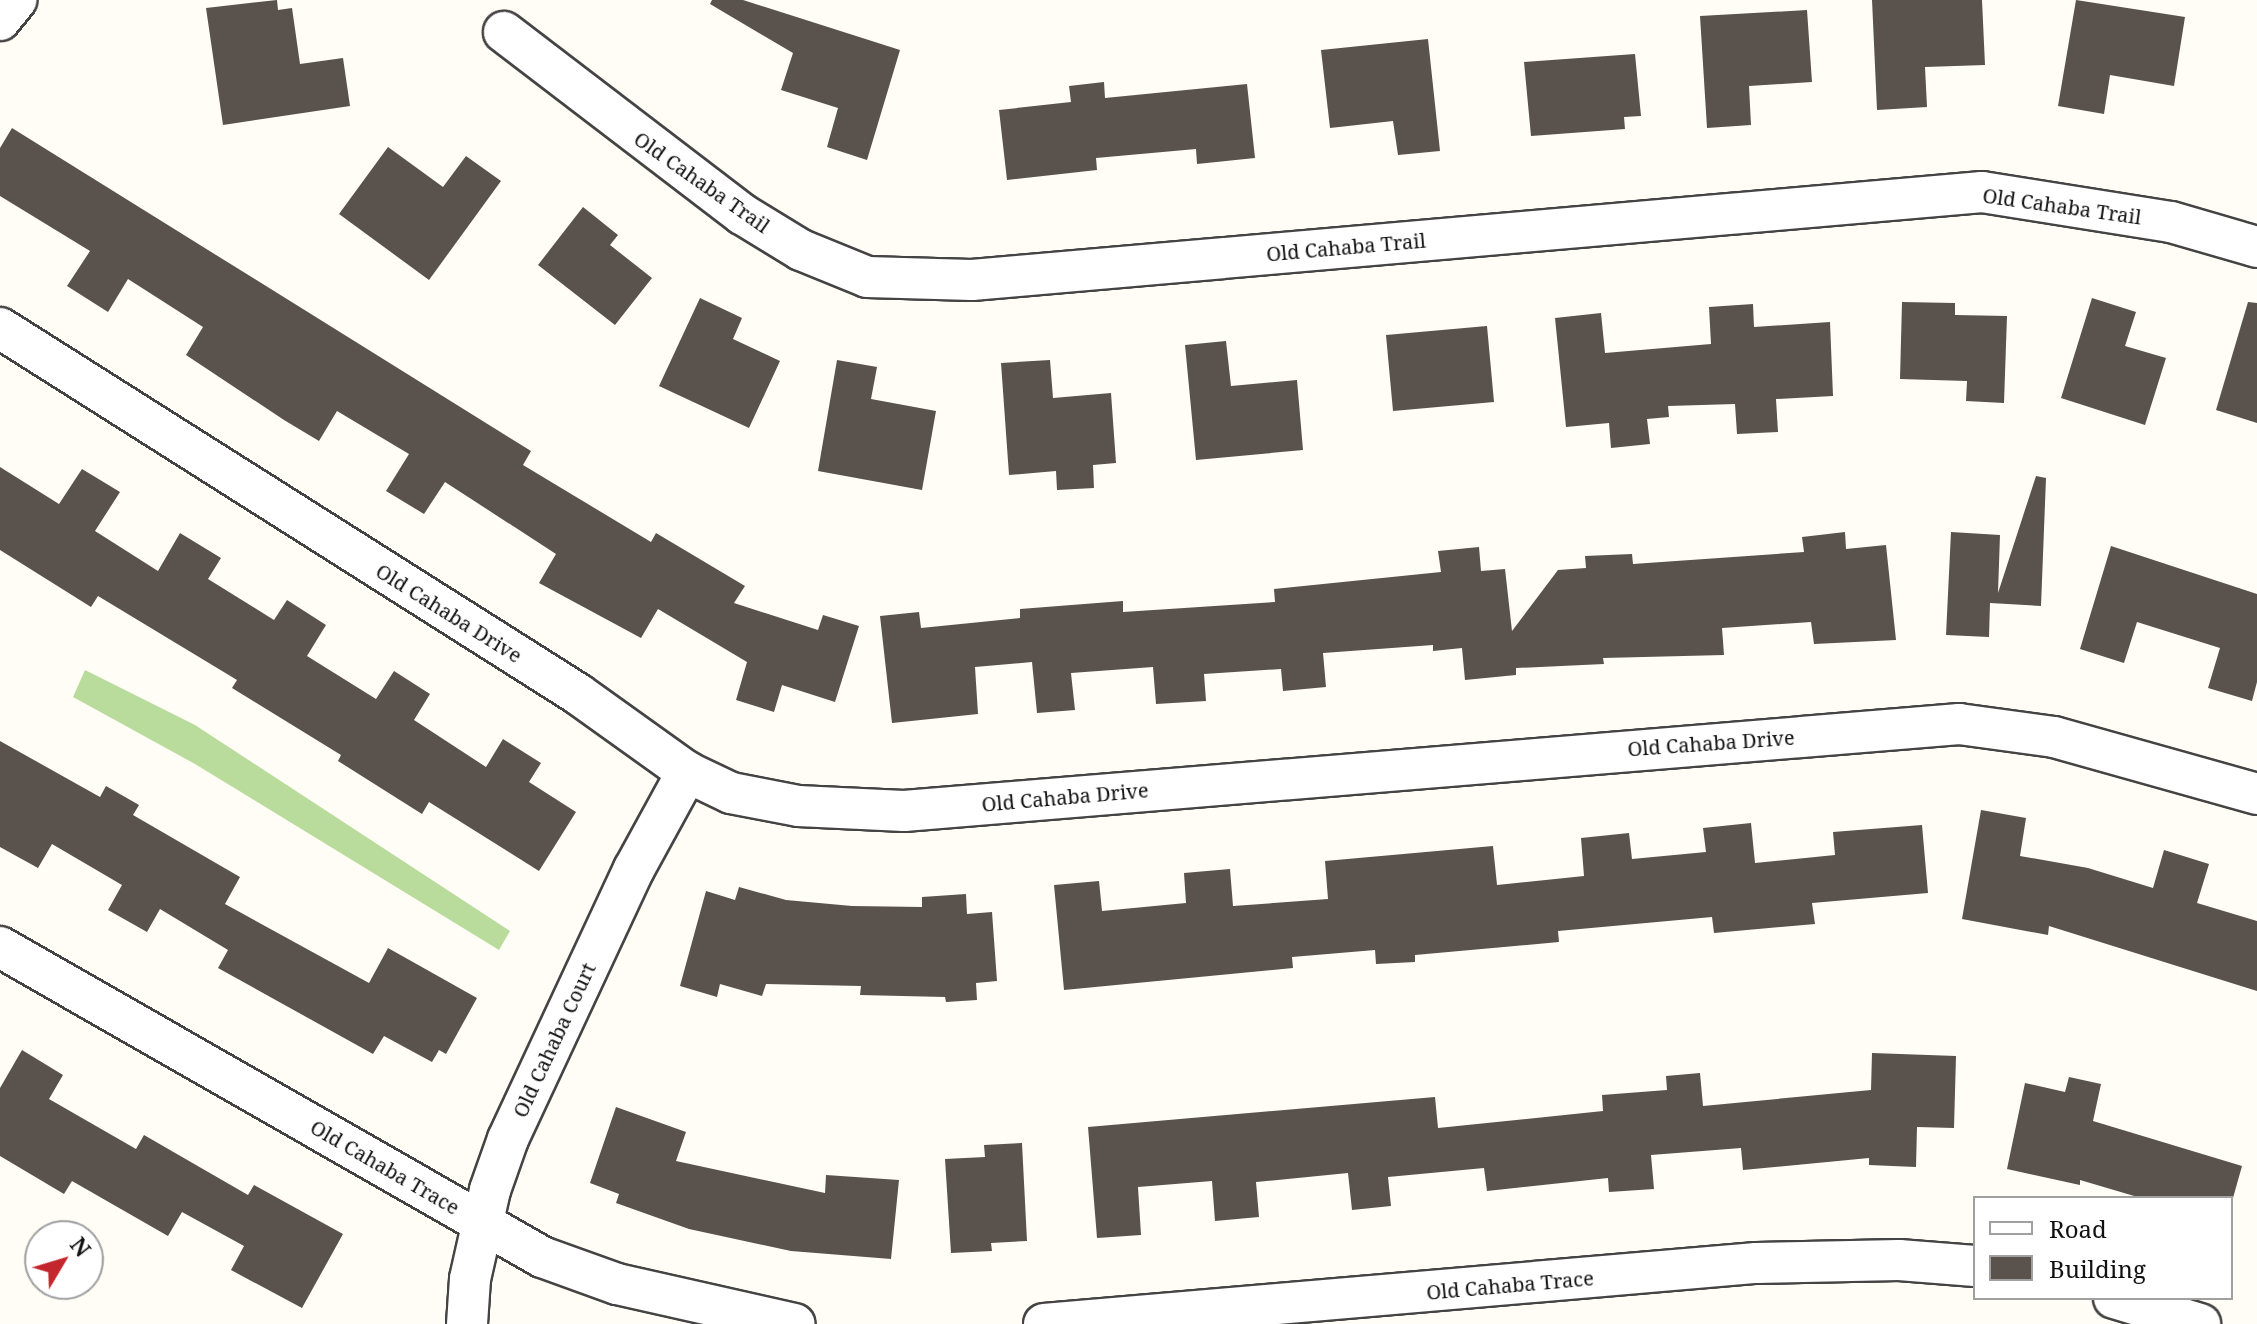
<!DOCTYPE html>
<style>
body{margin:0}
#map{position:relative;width:2257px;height:1324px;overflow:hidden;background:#fffdf5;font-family:"Noto Serif",serif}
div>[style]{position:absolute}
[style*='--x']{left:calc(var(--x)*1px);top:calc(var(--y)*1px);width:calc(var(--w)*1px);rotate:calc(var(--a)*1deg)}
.forest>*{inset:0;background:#b9dc9c}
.building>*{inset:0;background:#5a524d}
.roads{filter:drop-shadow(2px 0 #444) drop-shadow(-2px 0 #444) drop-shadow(0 2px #444) drop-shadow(0 -2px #444)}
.street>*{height:40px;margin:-20px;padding:0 20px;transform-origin:20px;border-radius:20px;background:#fff}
span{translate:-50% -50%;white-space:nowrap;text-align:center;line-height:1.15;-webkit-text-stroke:8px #fff;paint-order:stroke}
.street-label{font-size:20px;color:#111}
.legend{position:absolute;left:1973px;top:1196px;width:260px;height:104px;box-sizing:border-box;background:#fff;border:2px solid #a0a0a0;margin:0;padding:10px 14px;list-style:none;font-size:24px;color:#111}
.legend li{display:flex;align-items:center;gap:16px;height:40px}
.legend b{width:40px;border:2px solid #a0a0a0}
.north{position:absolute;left:24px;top:1220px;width:80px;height:80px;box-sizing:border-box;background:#fff;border:2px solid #a0a0a0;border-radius:50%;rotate:52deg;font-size:22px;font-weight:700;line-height:32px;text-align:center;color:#111}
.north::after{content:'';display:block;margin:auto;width:28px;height:36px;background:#c4262e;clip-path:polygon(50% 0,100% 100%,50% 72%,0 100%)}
</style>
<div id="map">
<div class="forest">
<div style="clip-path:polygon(85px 670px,195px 725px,510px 931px,499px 950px,195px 764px,73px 697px)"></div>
</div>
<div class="building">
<div style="clip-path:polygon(277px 0,278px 10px,292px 8px,300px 64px,343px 58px,350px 106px,223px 125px,206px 8px)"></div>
<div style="clip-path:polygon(712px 0,743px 0,900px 50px,867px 160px,827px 147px,838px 108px,781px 90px,793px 53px,710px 4px)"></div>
<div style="clip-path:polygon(1872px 0,1982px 0,1985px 65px,1925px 67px,1927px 107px,1877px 110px)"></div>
<div style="clip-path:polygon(2076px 0,2185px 17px,2174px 86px,2110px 75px,2104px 114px,2058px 106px)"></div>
<div style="clip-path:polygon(1807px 10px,1812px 82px,1749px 86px,1751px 125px,1707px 128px,1700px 16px)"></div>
<div style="clip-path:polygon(1428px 39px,1440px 151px,1398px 155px,1393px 121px,1330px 128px,1321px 50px)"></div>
<div style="clip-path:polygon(1635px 54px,1641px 116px,1624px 117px,1625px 129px,1531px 136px,1524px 62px)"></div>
<div style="clip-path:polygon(1104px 82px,1105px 98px,1247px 84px,1255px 158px,1197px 164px,1196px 149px,1096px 158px,1097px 170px,1007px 180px,999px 110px,1071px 102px,1069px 86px)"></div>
<div style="clip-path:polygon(12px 128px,531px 451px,523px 465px,651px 542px,656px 533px,745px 586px,734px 603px,818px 630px,823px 615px,859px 626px,835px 702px,782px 685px,774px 712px,736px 700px,747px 662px,658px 609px,641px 638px,539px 583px,556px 554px,445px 482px,424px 514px,386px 491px,409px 454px,337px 411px,319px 441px,284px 420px,186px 355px,203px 327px,128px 279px,108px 312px,67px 286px,90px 251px,0 196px,0 148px)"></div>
<div style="clip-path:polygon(388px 147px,443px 187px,466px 156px,501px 181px,429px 280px,339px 214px)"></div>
<div style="clip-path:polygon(583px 207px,618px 235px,610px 245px,652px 278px,615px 325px,538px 265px)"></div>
<div style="clip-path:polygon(700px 298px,742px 318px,733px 339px,780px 361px,749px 428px,659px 386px)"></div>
<div style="clip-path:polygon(2092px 298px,2136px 312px,2125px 346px,2166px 358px,2145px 425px,2061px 398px)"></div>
<div style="clip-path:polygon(1902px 302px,1955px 303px,1955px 315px,2007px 316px,2004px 403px,1966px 401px,1967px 381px,1900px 379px)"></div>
<div style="clip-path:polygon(2248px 302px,2257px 303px,2257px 423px,2216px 410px)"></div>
<div style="clip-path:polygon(1753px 304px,1754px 327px,1830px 322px,1833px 396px,1776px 399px,1778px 432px,1737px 434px,1735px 404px,1668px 406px,1669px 417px,1647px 419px,1650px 444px,1611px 448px,1609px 423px,1566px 427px,1555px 318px,1601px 313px,1605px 353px,1711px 344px,1709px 307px)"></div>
<div style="clip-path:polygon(1487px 326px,1494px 402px,1393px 411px,1386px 335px)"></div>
<div style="clip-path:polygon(1226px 341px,1231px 386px,1297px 380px,1303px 450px,1196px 460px,1185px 345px)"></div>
<div style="clip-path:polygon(837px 360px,877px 367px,871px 399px,936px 411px,922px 490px,818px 471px)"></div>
<div style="clip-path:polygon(1050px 360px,1053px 398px,1111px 393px,1116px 463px,1093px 465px,1094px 488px,1057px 490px,1056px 471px,1009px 475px,1001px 363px)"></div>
<div style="clip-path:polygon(0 467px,59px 504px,82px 469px,120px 492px,95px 531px,158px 571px,180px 533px,221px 558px,208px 579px,274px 620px,287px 600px,326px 625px,307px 656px,376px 699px,394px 671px,430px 694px,414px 720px,486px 767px,503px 739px,541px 763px,529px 782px,576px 812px,539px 871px,429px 802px,422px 814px,338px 761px,341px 755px,232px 688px,237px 680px,98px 596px,91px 607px,0 550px)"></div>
<div style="clip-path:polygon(2036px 476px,2046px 478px,2041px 606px,1990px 603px,1989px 637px,1946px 635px,1951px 532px,2000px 535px,1998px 593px)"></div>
<div style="clip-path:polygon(1845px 532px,1846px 549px,1886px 545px,1896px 640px,1814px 644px,1811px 622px,1722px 628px,1724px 655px,1603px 658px,1604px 664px,1516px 668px,1516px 675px,1465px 680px,1462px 648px,1433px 651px,1433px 645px,1323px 653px,1326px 687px,1283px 691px,1281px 669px,1204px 674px,1206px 701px,1156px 704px,1153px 667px,1071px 673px,1075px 710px,1037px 713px,1032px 662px,975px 667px,978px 714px,892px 723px,880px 616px,919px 612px,921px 628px,1020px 618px,1020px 609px,1123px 601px,1123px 612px,1275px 602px,1274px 589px,1441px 572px,1438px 551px,1479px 547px,1481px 571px,1505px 569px,1512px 631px,1558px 570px,1586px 568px,1585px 556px,1632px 554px,1633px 564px,1804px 552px,1802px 537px)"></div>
<div style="clip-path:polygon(2111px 546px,2257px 594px,2257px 682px,2252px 701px,2208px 688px,2220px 648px,2137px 622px,2124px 663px,2080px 649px)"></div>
<div style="clip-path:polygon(0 741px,100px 797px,106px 786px,139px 805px,133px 815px,240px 877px,225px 904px,369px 983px,388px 948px,477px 998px,446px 1054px,439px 1050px,432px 1062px,384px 1036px,373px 1054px,218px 968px,228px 950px,160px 909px,147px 932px,108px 910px,122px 885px,52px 844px,38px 868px,0 847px)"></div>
<div style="clip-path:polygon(1981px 810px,2026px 818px,2020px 856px,2088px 868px,2153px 888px,2164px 850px,2209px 864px,2197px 903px,2257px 921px,2257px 991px,2049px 926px,2048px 935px,1962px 919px)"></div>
<div style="clip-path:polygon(1751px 823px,1755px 863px,1835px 855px,1833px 832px,1922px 825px,1928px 893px,1812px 903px,1815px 924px,1714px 933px,1712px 917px,1558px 931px,1559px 942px,1415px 955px,1415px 962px,1376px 964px,1375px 950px,1292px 957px,1293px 968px,1064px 990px,1054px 885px,1099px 881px,1102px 911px,1186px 903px,1184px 873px,1230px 869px,1233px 906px,1328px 899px,1325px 861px,1493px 846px,1497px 885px,1584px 876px,1581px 838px,1629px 833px,1632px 859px,1706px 852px,1703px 828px)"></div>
<div style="clip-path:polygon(739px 887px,786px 900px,852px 906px,922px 907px,922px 897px,966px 894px,967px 914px,992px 912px,997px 981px,976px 983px,977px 1000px,946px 1002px,945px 997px,860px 995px,861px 986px,766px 984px,762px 996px,720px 984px,717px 997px,680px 986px,706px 891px,735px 900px)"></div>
<div style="clip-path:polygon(22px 1050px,63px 1075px,49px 1099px,136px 1149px,144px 1135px,248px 1195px,254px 1185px,343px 1234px,302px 1308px,231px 1270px,244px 1246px,182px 1212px,168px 1236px,72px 1181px,64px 1194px,0 1156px,0 1088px)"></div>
<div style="clip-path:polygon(1872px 1053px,1956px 1056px,1954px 1128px,1917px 1127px,1916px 1167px,1869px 1165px,1869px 1158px,1743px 1170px,1741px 1148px,1651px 1155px,1654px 1189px,1609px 1192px,1608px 1178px,1487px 1191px,1484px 1168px,1388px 1177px,1391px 1206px,1352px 1210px,1348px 1173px,1256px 1182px,1259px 1217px,1215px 1221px,1212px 1181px,1138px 1187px,1141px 1235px,1097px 1238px,1088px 1127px,1435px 1097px,1438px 1128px,1603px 1111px,1602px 1095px,1667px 1090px,1666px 1076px,1700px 1073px,1703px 1106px,1871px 1090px)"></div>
<div style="clip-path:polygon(2069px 1077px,2101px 1084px,2093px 1121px,2242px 1166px,2233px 1198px,2141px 1198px,2080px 1180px,2080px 1185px,2007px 1169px,2025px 1083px,2065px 1092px)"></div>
<div style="clip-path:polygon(616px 1107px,686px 1132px,676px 1161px,825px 1193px,826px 1175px,899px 1180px,891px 1259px,791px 1251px,689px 1229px,616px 1203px,619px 1194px,590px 1183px)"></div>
<div style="clip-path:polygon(1022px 1143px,1027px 1241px,991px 1243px,992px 1251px,951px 1253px,945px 1159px,985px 1157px,984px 1145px)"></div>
</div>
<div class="roads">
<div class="street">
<div style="--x:0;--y:20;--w:26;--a:-51"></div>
<div style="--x:504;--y:32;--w:300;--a:37.4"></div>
<div style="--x:742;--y:214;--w:69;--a:31.4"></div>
<div style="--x:801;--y:250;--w:71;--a:22.2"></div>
<div style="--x:867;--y:277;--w:105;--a:1.6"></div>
<div style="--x:972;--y:280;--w:1014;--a:-4.98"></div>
<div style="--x:1982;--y:192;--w:191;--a:9"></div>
<div style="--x:2171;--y:222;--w:90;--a:16.2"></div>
<div style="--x:0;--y:328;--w:684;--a:32.34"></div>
<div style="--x:578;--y:694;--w:134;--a:35.6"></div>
<div style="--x:687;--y:772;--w:49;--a:25.5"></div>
<div style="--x:731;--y:793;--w:68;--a:11"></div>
<div style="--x:798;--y:806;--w:106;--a:2.7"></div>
<div style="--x:904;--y:811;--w:1059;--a:-4.71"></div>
<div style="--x:1959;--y:724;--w:96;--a:7.8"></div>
<div style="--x:2054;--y:737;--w:211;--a:15.7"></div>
<div style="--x:0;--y:947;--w:624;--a:29.77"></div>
<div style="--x:542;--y:1257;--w:80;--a:19.8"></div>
<div style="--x:617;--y:1284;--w:182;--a:12.7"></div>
<div style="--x:2114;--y:1298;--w:90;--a:16.8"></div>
<div style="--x:467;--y:1324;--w:45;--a:-86.2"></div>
<div style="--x:470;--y:1279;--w:91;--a:-77.3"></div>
<div style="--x:490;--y:1190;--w:54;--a:-70.6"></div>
<div style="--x:508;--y:1139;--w:298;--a:-65"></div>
<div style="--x:634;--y:869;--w:111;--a:-61.3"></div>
<div style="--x:1044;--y:1324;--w:715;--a:-4.9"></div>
<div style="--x:1756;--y:1263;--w:143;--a:-1.2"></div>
<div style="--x:1899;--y:1260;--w:76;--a:4.5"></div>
</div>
</div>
<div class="street-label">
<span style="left:702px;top:182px;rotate:35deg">Old Cahaba Trail</span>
<span style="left:2062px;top:206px;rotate:8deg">Old Cahaba Trail</span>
<span style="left:1346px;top:247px;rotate:-5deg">Old Cahaba Trail</span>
<span style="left:449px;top:613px;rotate:32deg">Old Cahaba Drive</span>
<span style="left:1711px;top:743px;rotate:-4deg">Old Cahaba Drive</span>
<span style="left:1065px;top:797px;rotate:-5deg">Old Cahaba Drive</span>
<span style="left:554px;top:1040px;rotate:-65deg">Old Cahaba Court</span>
<span style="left:385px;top:1167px;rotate:30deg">Old Cahaba Trace</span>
<span style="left:1510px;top:1285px;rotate:-5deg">Old Cahaba Trace</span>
</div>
<ul class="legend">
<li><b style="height:10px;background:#fff"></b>Road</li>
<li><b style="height:22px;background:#5a524d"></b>Building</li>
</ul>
<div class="north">N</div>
</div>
